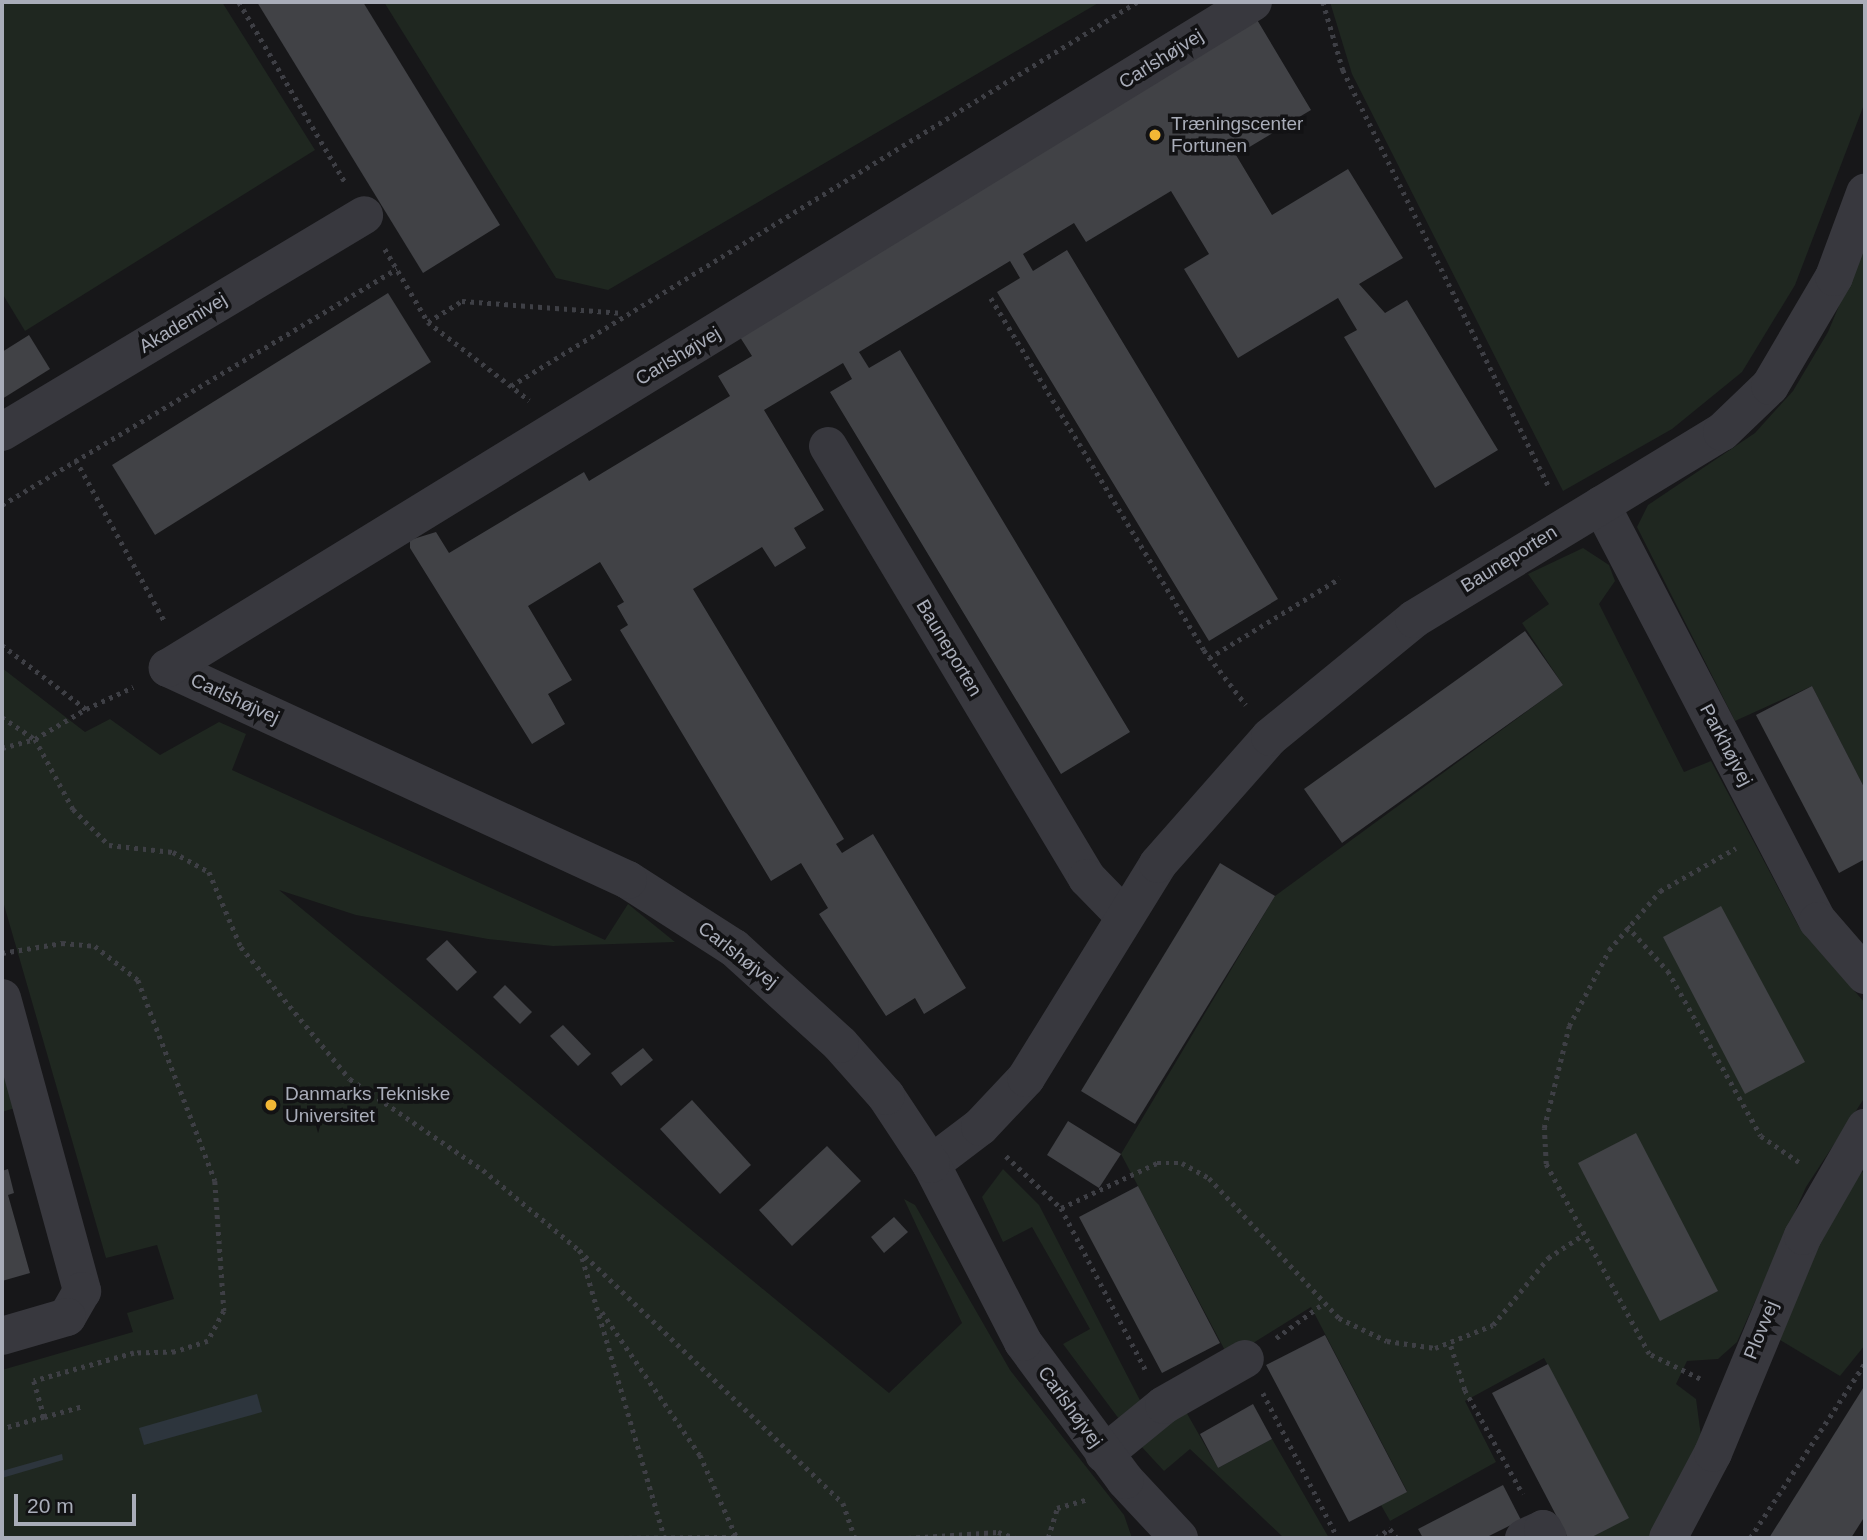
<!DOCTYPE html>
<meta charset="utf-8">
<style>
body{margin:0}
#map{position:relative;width:1867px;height:1540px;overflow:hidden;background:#171719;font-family:Arial,sans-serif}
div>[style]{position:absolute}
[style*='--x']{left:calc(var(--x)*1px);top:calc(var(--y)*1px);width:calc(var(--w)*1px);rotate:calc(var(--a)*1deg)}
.green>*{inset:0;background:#1f2720}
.water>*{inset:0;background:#2d353d}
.building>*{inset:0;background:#414246}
.path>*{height:4.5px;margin-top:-2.25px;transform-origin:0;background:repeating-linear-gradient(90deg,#3e3f45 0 3.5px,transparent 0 8.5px)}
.minor>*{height:38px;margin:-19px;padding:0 19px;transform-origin:19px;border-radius:19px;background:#38383e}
.dots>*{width:19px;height:19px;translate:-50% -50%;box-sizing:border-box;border:4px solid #121214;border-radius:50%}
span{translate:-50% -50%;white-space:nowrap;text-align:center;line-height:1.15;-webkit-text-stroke:7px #121214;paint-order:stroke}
.street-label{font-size:19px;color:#a9adb9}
.poi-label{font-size:19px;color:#a9adb9}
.left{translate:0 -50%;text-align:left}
.frame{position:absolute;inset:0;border:4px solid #a9adb9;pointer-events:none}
.scale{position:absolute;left:14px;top:1494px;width:122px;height:32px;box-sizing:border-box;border:4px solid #a9adb9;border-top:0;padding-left:9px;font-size:21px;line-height:24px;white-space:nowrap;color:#a9adb9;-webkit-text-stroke:5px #121214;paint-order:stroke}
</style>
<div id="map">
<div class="green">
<div style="clip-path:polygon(2px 2px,222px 2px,315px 150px,25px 331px,2px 293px)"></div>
<div style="clip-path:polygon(384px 2px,1100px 2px,608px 290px,556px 278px)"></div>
<div style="clip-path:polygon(1330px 2px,1865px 2px,1865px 102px,1795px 285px,1742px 372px,1672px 429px,1563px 491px,1352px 74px)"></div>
<div style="clip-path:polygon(1865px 244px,1865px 789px,1812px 686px,1735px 721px,1637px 527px,1648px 505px,1755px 433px,1793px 391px,1828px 332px)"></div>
<div style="clip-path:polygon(1583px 548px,1609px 565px,1615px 581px,1599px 604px,1684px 772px,1711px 761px,1799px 927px,1865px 1003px,1865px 1097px,1806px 1187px,1737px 1342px,1718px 1359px,1687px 1361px,1676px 1384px,1696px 1399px,1701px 1436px,1650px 1538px,1590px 1538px,1628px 1517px,1544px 1358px,1465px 1401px,1496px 1462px,1390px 1521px,1381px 1505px,1407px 1491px,1311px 1307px,1229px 1358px,1121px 1154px,1275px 896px,1563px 685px,1522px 623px,1549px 604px,1528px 574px)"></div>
<div style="clip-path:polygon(2px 668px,85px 732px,110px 719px,160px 755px,219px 722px,246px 734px,232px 770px,605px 940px,628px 904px,675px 942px,553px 946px,488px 939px,356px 915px,279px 890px,889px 1393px,962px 1323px,904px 1199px,915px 1205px,1010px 1370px,1124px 1515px,1132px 1538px,2px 1538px,2px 1370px,133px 1332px,127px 1313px,174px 1299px,157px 1245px,106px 1258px,2px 898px)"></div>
<div style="clip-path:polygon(2px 1050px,18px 1107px,2px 1112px)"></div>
<div style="clip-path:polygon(1003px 1169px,1039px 1205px,1144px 1408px,1125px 1427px,1063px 1344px,1090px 1329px,1032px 1227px,1003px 1242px,982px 1197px)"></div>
<div style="clip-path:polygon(1865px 1172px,1865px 1345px,1840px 1376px,1775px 1337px,1834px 1209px,1857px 1173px)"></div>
<div style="clip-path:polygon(1185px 1410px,1218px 1468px,1272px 1439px,1329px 1538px,1284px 1538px,1190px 1449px,1164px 1471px,1140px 1445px)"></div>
</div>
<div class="water">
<div style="clip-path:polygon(257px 1394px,262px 1412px,144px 1445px,139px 1428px)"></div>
<div style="clip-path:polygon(62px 1454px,63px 1460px,2px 1478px,2px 1471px)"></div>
</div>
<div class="building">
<div style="clip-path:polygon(257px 2px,363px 2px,500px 225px,423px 273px)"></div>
<div style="clip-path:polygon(1256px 18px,1311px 110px,1236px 155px,1272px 215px,1348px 169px,1403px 258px,1359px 284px,1385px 313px,1407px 300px,1498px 450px,1435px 488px,1344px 337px,1357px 330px,1338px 298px,1238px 358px,1184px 269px,1209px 254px,1171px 191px,1086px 242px,1074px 223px,1023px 254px,1033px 271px,1067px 250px,1278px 599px,1209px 641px,997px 292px,1020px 278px,1010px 261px,859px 352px,869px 368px,900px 350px,1130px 732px,1061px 774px,830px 392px,852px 379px,843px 363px,764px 410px,824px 510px,794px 528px,806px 548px,775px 567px,762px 547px,693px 589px,844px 839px,836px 844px,842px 853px,873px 834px,966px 988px,924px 1014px,915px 998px,886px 1016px,819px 914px,828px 908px,801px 863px,771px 881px,620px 630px,628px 625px,617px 606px,624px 602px,600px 562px,528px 606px,572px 680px,548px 694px,565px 724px,532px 744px,410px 548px,410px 540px,436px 532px,449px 553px,584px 472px,589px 481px,730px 396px,718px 376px,752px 356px,740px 337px)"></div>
<div style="clip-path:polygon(388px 293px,431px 362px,155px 535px,112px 465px)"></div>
<div style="clip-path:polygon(29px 335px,50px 369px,2px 399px,2px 352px)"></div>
<div style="clip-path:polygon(1525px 631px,1563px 685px,1342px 843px,1304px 789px)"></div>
<div style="clip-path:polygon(1812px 686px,1865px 789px,1865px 859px,1839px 873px,1756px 715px)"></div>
<div style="clip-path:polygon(1220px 863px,1275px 896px,1135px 1124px,1081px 1091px)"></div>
<div style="clip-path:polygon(1721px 906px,1805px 1062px,1745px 1094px,1663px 937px)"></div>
<div style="clip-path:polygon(447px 940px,477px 972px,457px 991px,426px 959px)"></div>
<div style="clip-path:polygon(505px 985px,532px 1012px,520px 1024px,493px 997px)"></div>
<div style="clip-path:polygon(563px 1025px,591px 1054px,578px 1066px,550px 1036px)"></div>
<div style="clip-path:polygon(643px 1048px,653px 1060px,621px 1086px,611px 1073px)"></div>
<div style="clip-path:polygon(692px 1100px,751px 1165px,720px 1194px,660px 1129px)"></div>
<div style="clip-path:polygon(1068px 1121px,1121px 1154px,1099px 1188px,1047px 1155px)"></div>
<div style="clip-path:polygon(1636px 1133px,1718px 1291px,1660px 1321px,1578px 1163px)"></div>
<div style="clip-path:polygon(827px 1146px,861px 1181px,792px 1246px,759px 1210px)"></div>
<div style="clip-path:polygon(8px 1169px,14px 1193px,8px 1195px,30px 1273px,2px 1281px,2px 1171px)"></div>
<div style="clip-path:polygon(1138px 1186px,1220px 1343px,1162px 1373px,1079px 1217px)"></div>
<div style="clip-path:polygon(894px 1217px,908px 1232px,884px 1253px,871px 1237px)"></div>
<div style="clip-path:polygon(1325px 1335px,1407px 1492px,1349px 1522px,1266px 1365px)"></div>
<div style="clip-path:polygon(1548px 1364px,1629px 1518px,1590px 1538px,1568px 1538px,1492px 1393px)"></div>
<div style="clip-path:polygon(1865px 1385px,1865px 1516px,1851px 1538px,1769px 1538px)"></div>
<div style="clip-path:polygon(1253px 1404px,1272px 1439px,1218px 1468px,1200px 1434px)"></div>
<div style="clip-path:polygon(1503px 1485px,1521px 1520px,1485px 1538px,1423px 1538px,1418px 1529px)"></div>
</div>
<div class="path">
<div style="--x:239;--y:2;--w:209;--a:59.5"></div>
<div style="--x:1323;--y:2;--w:71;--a:73.6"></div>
<div style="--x:1343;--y:70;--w:466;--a:63.7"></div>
<div style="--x:385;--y:249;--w:85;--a:59.5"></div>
<div style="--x:428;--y:322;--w:128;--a:37.7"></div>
<div style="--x:991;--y:298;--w:411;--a:58.8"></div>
<div style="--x:1204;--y:650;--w:69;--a:52.6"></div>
<div style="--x:428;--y:322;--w:40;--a:-32"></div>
<div style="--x:462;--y:301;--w:158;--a:4.3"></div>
<div style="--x:511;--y:386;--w:734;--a:-31.53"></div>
<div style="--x:76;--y:460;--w:185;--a:61.2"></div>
<div style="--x:2;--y:505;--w:460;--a:-30.9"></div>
<div style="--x:2;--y:645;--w:106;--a:37.3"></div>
<div style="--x:86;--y:709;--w:52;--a:-25.1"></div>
<div style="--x:1209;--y:658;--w:153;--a:-31.4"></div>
<div style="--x:2;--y:717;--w:40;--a:34"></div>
<div style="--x:35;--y:739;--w:80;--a:61.5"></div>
<div style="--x:73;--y:809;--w:51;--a:45"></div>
<div style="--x:109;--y:845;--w:64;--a:6.2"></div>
<div style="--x:173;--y:852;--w:41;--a:29.1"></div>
<div style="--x:209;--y:872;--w:82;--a:66.9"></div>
<div style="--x:241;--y:947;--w:171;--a:50.5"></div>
<div style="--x:350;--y:1079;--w:161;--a:34.4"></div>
<div style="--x:483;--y:1170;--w:125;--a:39.8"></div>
<div style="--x:579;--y:1250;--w:366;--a:43.8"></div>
<div style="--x:843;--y:1503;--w:37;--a:71"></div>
<div style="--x:2;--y:748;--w:34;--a:-15"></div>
<div style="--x:35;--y:739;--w:59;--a:-30.5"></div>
<div style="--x:1627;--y:926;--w:61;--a:47.7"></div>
<div style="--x:1668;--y:971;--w:189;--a:60.6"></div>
<div style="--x:1761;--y:1136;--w:46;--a:34.4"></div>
<div style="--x:2;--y:953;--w:61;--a:-9.5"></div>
<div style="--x:62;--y:943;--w:33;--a:5"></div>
<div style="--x:95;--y:946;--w:55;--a:38.3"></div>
<div style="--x:138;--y:980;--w:215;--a:69"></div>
<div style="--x:215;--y:1181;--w:130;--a:86"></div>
<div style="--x:224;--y:1311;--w:34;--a:118"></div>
<div style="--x:208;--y:1341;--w:35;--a:162"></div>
<div style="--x:175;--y:1352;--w:41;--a:178.6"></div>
<div style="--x:134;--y:1353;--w:104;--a:164.4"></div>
<div style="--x:34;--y:1381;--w:37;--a:74"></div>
<div style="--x:44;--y:1417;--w:44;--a:164.1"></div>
<div style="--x:1006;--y:1156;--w:76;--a:43.4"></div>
<div style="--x:1061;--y:1208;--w:182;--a:62.4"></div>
<div style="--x:1061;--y:1208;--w:106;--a:-25.1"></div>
<div style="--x:1157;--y:1163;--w:25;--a:0"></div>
<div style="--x:1182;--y:1163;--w:31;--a:29"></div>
<div style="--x:1209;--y:1178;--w:191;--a:47.1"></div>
<div style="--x:1339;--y:1318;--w:53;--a:25.6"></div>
<div style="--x:1387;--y:1341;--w:49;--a:8.3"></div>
<div style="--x:1435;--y:1348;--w:62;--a:-21.6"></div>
<div style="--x:1493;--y:1325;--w:87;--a:-50.6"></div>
<div style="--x:1548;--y:1258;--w:42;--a:-33.3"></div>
<div style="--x:580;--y:1250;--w:300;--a:73.6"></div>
<div style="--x:602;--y:1312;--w:173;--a:55.6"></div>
<div style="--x:700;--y:1455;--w:91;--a:66"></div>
<div style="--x:1276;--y:1338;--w:59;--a:-36.1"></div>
<div style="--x:1451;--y:1346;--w:46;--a:72.3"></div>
<div style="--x:1465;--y:1390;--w:119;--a:60.9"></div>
<div style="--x:1700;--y:1379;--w:57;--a:-153.9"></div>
<div style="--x:1649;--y:1354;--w:216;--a:-118.5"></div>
<div style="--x:1546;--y:1164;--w:36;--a:-93"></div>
<div style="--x:1544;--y:1128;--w:105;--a:-76.2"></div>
<div style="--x:1569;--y:1026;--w:86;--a:-62.2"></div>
<div style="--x:1609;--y:950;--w:78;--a:-49.2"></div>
<div style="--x:1660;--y:891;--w:87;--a:-29.5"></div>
<div style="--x:1263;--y:1393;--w:163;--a:62.7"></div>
<div style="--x:44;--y:1417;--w:41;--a:-15.8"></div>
<div style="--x:612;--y:1538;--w:125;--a:-0.5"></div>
<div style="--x:908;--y:1538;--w:90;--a:-3.8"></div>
<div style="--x:998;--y:1532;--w:18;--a:19"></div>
<div style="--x:1048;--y:1538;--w:31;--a:-73"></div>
<div style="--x:1057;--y:1508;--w:33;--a:-16"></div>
<div style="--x:1376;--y:1538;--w:17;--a:-33"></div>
<div style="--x:1390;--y:1529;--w:11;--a:52"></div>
<div style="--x:1750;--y:1538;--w:209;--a:-56.7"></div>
</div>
<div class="minor">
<div style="--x:2;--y:432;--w:422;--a:-30.9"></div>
<div style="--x:828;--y:446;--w:504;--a:59.06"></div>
<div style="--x:1087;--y:878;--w:52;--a:45.8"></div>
<div style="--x:1601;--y:505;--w:469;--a:62.5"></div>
<div style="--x:1818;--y:921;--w:72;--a:49"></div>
<div style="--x:2;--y:998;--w:304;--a:74.7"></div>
<div style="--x:82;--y:1291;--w:30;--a:120"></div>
<div style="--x:67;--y:1317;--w:68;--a:163.7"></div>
<div style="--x:931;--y:1164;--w:61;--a:-37.1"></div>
<div style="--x:980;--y:1127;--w:67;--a:-46.8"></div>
<div style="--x:1026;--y:1078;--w:251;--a:-58.3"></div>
<div style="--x:1158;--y:864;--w:169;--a:-48.6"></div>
<div style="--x:1270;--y:737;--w:186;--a:-39.3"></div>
<div style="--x:1414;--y:619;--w:360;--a:-31.3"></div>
<div style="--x:1722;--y:432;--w:66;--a:-43.8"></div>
<div style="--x:1770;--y:386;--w:126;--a:-59.6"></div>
<div style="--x:1834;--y:277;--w:90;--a:-69.7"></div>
<div style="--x:1104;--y:1454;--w:77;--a:-39.2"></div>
<div style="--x:1164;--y:1405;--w:93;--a:-29.6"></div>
<div style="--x:1179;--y:1538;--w:79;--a:-133"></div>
<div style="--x:1125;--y:1480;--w:172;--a:-126.5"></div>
<div style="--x:1023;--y:1342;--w:200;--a:-117.3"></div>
<div style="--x:931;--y:1164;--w:82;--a:-123.5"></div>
<div style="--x:886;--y:1096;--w:69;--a:-131.5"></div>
<div style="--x:840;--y:1044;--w:143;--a:-137.8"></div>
<div style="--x:734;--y:948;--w:126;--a:-147.3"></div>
<div style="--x:628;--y:880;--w:507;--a:-155.26"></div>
<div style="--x:168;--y:668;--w:1273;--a:-31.54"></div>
<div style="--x:1524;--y:1538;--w:21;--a:-25"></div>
<div style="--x:1543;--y:1529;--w:10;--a:61"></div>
<div style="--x:1668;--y:1538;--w:96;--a:-62.1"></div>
<div style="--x:1713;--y:1453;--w:235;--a:-67.5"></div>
<div style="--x:1803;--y:1236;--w:125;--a:-60.1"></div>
</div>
<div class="dots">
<div style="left:1155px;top:135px;background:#f2b735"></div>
<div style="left:271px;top:1105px;background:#f2b735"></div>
</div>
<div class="street-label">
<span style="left:1161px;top:59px;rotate:-32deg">Carlshøjvej</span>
<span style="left:183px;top:323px;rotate:-31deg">Akademivej</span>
<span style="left:678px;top:356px;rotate:-31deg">Carlshøjvej</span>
<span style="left:1509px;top:559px;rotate:-32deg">Bauneporten</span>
<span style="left:949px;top:648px;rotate:59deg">Bauneporten</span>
<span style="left:235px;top:699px;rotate:25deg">Carlshøjvej</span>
<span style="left:1726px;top:745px;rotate:62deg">Parkhøjvej</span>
<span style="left:738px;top:955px;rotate:38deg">Carlshøjvej</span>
<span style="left:1761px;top:1330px;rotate:-68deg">Plovvej</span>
<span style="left:1070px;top:1407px;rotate:54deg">Carlshøjvej</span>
</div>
<div class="poi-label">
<span class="left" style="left:1171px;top:135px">Træningscenter<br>Fortunen</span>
<span class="left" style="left:285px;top:1105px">Danmarks Tekniske<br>Universitet</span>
</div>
<div class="frame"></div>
<div class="scale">20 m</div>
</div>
